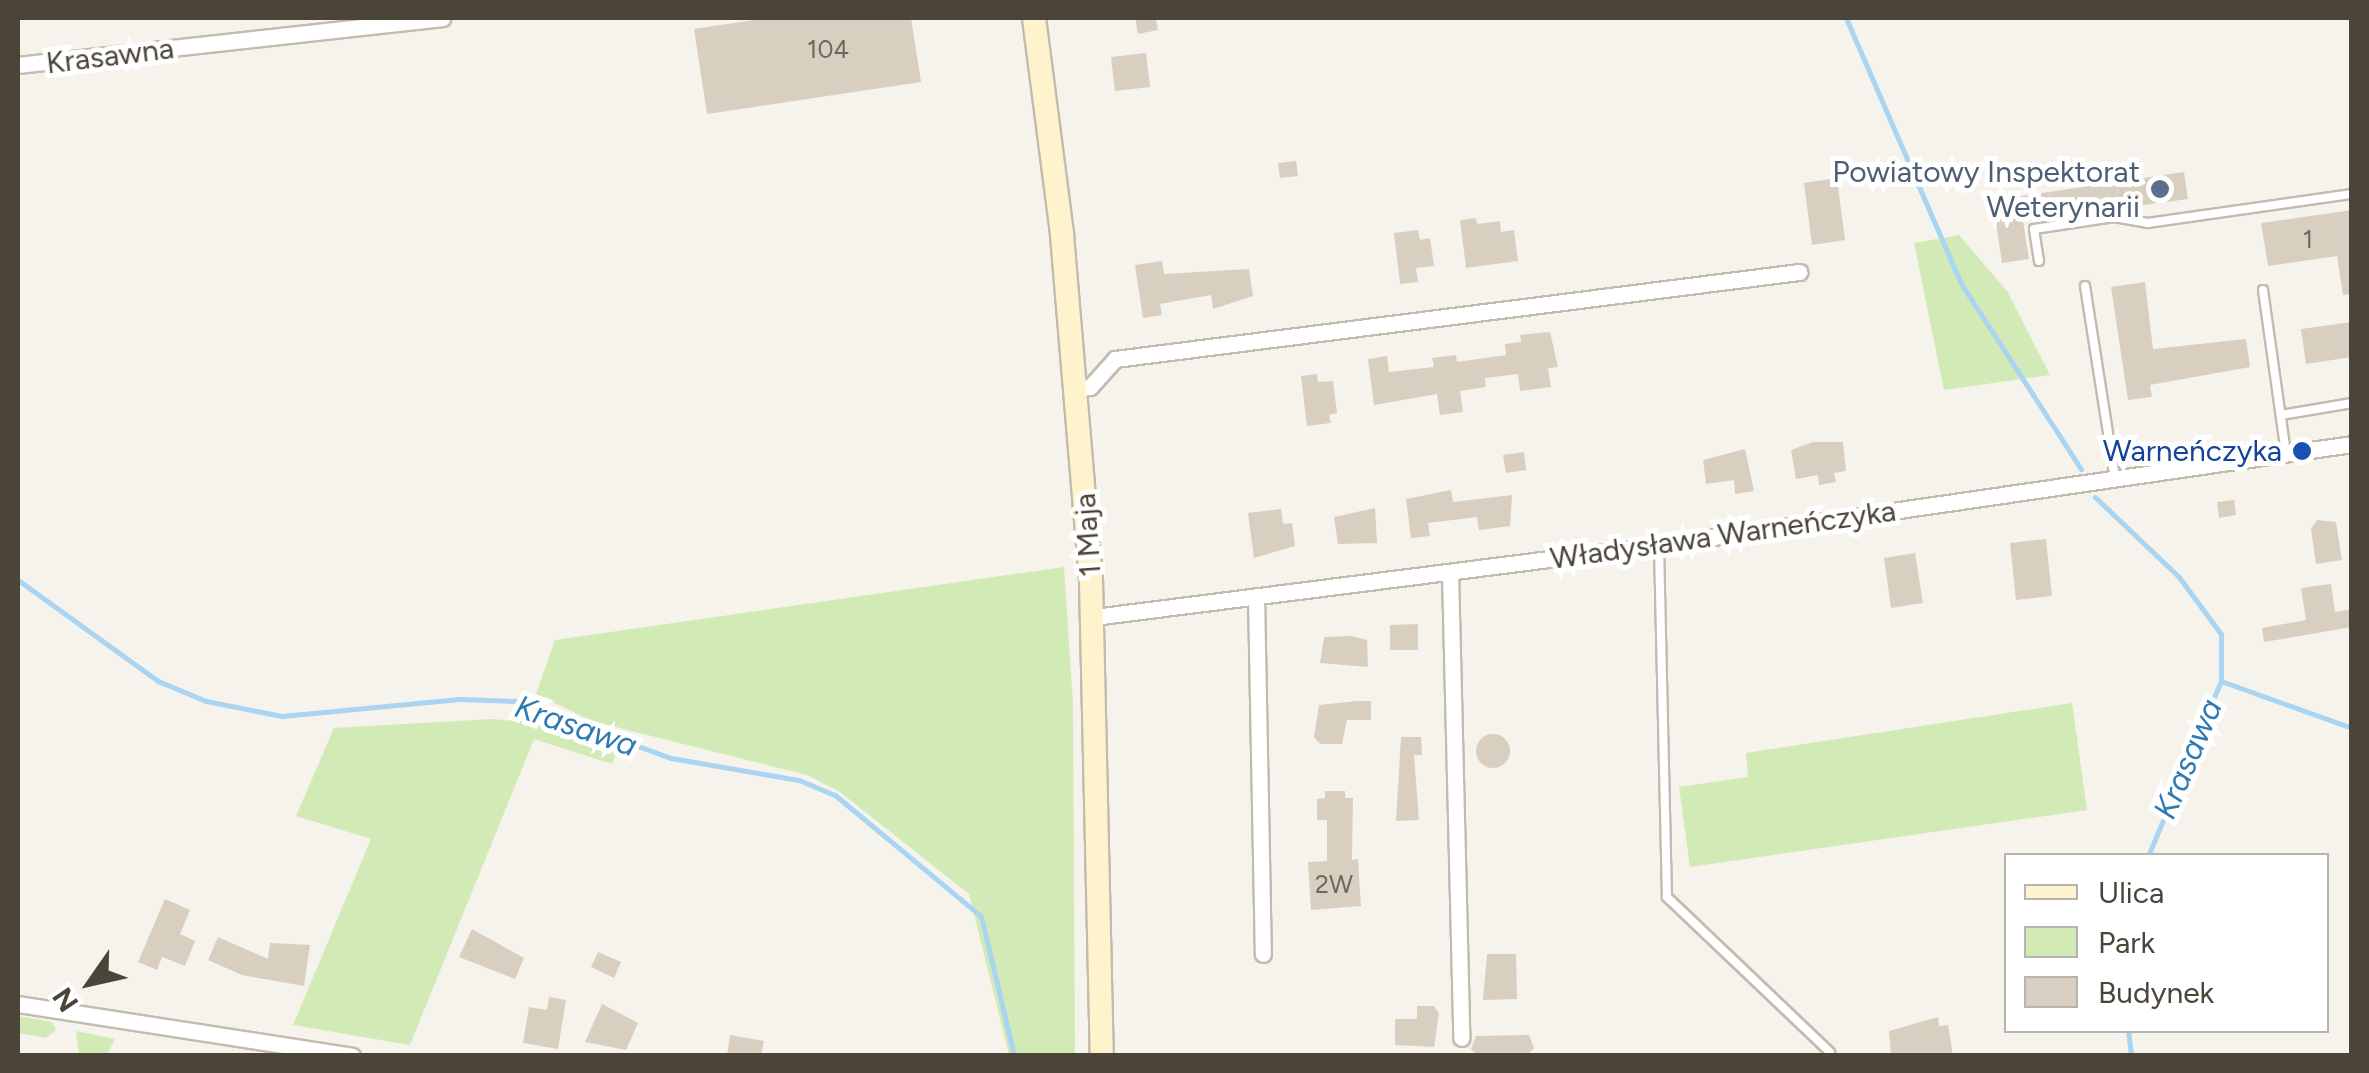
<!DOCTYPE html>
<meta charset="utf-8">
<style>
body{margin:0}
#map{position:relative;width:2369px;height:1073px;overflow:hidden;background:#f6f3ec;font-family:Figtree,sans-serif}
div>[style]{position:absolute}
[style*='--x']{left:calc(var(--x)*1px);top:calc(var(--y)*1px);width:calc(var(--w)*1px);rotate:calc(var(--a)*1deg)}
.green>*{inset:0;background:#d2eab5}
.stream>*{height:5px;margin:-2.5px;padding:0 2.5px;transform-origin:2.5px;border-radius:2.5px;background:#a9d4f2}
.building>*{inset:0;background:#d8cfc1}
.round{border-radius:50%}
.roads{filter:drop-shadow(2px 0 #c2bbae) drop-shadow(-2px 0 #c2bbae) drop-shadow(0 2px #c2bbae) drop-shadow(0 -2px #c2bbae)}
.service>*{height:8px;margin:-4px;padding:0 4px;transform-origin:4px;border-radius:4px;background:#fff}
.minor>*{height:15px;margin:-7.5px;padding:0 7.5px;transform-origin:7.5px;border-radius:7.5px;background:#fff}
.secondary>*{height:22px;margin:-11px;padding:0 11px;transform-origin:11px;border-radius:11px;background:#fff3cd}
.dots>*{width:28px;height:28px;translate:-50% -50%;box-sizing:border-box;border:5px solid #fff;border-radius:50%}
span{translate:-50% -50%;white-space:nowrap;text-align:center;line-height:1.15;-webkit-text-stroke:10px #fff;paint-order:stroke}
.number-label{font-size:25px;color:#6e675b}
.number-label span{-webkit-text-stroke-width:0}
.street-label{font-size:30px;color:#4b4439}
.service-label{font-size:30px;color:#4e5e75}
.right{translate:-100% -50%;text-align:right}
.transit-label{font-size:30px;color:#164399}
.water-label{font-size:32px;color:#2e7ab2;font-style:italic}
.frame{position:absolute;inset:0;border:20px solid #4b4439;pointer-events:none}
.legend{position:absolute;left:2004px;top:853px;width:325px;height:180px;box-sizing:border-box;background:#fff;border:2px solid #b7b4b0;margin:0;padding:12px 18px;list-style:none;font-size:30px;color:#4b4439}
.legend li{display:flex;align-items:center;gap:20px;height:50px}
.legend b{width:50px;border:2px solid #b7b4b0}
.north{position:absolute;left:40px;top:933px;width:100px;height:100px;-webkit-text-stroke:8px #fff;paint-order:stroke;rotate:236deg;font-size:28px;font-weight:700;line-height:40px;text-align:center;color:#4b4439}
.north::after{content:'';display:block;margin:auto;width:35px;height:45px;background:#4b4439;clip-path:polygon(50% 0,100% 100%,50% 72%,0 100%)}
</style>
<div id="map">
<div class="green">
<div style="clip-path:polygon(1959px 235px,2007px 291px,2050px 375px,1944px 390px,1914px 243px)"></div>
<div style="clip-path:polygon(1064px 567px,1073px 704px,1075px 1055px,1009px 1055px,969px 894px,840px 792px,807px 775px,592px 721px,536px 694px,555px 640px)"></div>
<div style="clip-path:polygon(2072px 703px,2087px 810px,1690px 867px,1679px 787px,1748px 777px,1746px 753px)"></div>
<div style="clip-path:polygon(492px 719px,529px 722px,618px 749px,612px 764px,534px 739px,410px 1045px,293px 1025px,371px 839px,296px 816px,334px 728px)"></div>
<div style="clip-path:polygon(18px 1016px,52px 1022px,56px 1030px,46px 1038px,18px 1033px)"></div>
<div style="clip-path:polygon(76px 1031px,115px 1039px,107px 1055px,79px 1055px)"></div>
</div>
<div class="stream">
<div style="--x:1846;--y:18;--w:288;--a:66.6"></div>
<div style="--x:1960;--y:282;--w:223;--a:57.1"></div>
<div style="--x:2095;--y:497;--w:116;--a:43.6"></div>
<div style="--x:2179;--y:577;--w:71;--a:53.6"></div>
<div style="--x:2221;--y:634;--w:47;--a:90"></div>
<div style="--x:18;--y:580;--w:173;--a:35.8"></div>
<div style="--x:158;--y:681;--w:52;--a:22.6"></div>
<div style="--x:206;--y:701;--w:77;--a:11.2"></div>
<div style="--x:282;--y:716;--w:178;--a:-5.5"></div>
<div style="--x:459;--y:699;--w:56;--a:2"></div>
<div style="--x:515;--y:701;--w:166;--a:20.1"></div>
<div style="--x:671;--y:758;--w:130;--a:9.8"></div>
<div style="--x:799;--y:780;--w:39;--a:23"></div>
<div style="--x:835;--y:795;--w:190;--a:39.7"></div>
<div style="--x:981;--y:916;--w:144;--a:76.7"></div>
<div style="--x:2148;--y:856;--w:190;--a:-67.4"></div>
<div style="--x:2221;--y:681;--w:139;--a:19.7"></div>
<div style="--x:2128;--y:1030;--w:26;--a:83"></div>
</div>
<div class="building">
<div style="clip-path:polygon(768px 18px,911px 18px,921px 82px,707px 114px,694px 29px)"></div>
<div style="clip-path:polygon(1135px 18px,1156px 18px,1158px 30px,1138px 34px)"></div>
<div style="clip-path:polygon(1146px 53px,1150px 87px,1115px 91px,1111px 57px)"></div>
<div style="clip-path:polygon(1296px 161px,1298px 176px,1280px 178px,1278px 163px)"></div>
<div style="clip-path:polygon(2184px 172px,2188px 199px,2136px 206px,2135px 198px,2022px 215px,2029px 259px,2002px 263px,1995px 215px,2004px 213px,2002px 199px)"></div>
<div style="clip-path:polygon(1837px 178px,1845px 240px,1812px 245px,1804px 183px)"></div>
<div style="clip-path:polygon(2352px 210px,2352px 294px,2343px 295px,2337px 256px,2268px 266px,2261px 223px)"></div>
<div style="clip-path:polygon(1476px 218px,1477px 224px,1500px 221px,1501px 232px,1514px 230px,1518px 261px,1466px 268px,1460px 220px)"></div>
<div style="clip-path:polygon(1418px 230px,1420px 240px,1430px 238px,1434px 266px,1416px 268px,1418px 282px,1400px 284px,1394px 233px)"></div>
<div style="clip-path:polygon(1162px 261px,1164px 274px,1249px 269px,1253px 296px,1213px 309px,1211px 295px,1160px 304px,1162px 315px,1143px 318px,1135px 265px)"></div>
<div style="clip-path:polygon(2145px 282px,2153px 349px,2246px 339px,2250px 367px,2150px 385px,2152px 397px,2128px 400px,2111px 287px)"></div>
<div style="clip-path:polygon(2352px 322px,2352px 357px,2306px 364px,2301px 329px)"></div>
<div style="clip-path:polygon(1550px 332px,1558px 367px,1548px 368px,1551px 387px,1520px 391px,1518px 374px,1485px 378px,1486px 387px,1460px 391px,1463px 412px,1440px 415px,1437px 394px,1374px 405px,1368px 359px,1387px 356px,1389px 372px,1434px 367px,1432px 358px,1456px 355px,1457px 362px,1506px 355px,1505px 344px,1521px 342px,1520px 335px)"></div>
<div style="clip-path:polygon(1317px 374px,1318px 382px,1333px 381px,1337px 413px,1329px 415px,1331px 423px,1307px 426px,1301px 376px)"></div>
<div style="clip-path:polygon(1813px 442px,1843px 442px,1846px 471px,1834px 473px,1836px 482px,1819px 485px,1818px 475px,1796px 479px,1791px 450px)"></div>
<div style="clip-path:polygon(1745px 449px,1754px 491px,1735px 494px,1734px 480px,1706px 484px,1703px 460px)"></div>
<div style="clip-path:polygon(1524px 452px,1526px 470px,1506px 473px,1503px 455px)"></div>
<div style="clip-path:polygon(1451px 490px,1453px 502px,1512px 495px,1510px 526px,1479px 530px,1477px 517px,1428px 523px,1430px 536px,1411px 538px,1406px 499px)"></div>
<div style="clip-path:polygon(2234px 500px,2236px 515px,2219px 518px,2217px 502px)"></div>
<div style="clip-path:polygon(1375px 508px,1377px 543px,1338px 544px,1334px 517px)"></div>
<div style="clip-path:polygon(1281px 509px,1283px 524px,1292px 523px,1295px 546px,1254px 558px,1248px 513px)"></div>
<div style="clip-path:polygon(2317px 520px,2336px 522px,2342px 560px,2316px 564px,2311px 529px)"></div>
<div style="clip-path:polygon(2046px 539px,2052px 596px,2016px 600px,2010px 543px)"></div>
<div style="clip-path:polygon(1915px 553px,1923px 603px,1891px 608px,1884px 558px)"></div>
<div style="clip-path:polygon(2331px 584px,2335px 612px,2352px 609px,2352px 627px,2264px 642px,2262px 628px,2306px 620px,2301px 588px)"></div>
<div style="clip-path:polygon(1418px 624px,1418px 650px,1390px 650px,1390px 625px)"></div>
<div style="clip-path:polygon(1351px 636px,1367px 640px,1368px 667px,1320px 663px,1324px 637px)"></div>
<div style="clip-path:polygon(1357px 701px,1371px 701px,1371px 720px,1347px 720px,1342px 744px,1320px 744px,1314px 737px,1319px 705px)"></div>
<div class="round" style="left:1476px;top:734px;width:34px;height:34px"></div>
<div style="clip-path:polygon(1401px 737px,1421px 737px,1422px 755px,1414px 755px,1419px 820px,1396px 821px)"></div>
<div style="clip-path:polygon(1325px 791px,1345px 791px,1345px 798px,1353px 798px,1352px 860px,1358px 859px,1361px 906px,1311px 910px,1308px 862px,1327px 861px,1327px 820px,1317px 820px,1317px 799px,1325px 798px)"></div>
<div style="clip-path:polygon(165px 899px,190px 910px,180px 934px,195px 941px,185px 966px,162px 957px,157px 970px,138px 962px)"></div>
<div style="clip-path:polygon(472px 929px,524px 958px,515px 979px,459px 957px)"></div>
<div style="clip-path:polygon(218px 937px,268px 959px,270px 943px,310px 945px,304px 986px,242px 975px,208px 960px)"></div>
<div style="clip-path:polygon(598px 952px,621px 962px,614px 978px,591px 967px)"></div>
<div style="clip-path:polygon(1487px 954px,1516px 954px,1517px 999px,1483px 1000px)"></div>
<div style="clip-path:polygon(549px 997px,566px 1000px,558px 1049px,523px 1043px,529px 1007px,547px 1010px)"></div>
<div style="clip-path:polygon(602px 1004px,638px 1023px,626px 1050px,585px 1042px)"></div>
<div style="clip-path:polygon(1417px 1006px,1434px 1006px,1439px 1013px,1434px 1047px,1395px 1045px,1395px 1019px,1417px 1019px)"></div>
<div style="clip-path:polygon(1938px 1017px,1939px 1026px,1948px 1025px,1953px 1056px,1891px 1056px,1889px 1031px)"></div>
<div style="clip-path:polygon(730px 1035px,764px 1041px,761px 1056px,727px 1056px)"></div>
<div style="clip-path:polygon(1529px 1035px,1534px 1048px,1527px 1056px,1479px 1056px,1471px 1049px,1476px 1036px)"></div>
</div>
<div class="roads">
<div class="service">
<div style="--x:2039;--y:261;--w:32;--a:-99"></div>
<div style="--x:2034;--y:229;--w:81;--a:-8.5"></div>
<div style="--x:2114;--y:217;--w:35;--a:10"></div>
<div style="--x:2148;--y:223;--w:206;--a:-8.1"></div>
<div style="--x:2085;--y:286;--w:194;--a:81.1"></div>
<div style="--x:2263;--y:290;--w:166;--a:82"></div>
<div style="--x:2281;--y:415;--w:72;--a:-9.6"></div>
<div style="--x:1659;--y:546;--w:351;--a:88.7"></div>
<div style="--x:1667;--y:897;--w:225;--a:43.6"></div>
</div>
<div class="minor">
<div style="--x:18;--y:65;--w:427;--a:-6.3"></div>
<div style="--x:1077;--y:388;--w:13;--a:-4"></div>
<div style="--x:1090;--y:387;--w:38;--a:-48"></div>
<div style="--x:1115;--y:359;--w:690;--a:-7.25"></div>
<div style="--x:1450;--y:572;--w:466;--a:88.6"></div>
<div style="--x:1256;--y:596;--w:358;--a:88.9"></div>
<div style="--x:1094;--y:617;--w:570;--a:-7.26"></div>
<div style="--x:1659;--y:545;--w:700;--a:-8.29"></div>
<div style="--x:18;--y:1004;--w:338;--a:8.8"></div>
</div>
<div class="secondary">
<div style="--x:1034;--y:18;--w:219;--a:82.6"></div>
<div style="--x:1062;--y:235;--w:347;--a:85.2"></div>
<div style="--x:1091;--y:581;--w:475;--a:88.7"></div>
</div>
</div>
<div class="dots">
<div style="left:2160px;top:189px;background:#5c6f8a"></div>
<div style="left:2302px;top:451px;background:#1a4fb4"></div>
</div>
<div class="number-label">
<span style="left:828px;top:49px">104</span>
<span style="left:2308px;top:239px">1</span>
<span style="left:1334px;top:884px">2W</span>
</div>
<div class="street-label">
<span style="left:110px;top:56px;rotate:-7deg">Krasawna</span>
<span style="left:1088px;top:535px;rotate:-94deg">1 Maja</span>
<span style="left:1723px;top:535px;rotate:-8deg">Władysława Warneńczyka</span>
</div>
<div class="service-label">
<span class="right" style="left:2140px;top:189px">Powiatowy Inspektorat<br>Weterynarii</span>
</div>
<div class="transit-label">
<span class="right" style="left:2282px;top:451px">Warneńczyka</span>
</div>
<div class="water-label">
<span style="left:576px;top:726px;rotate:19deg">Krasawa</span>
<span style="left:2188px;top:759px;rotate:-67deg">Krasawa</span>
</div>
<div class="frame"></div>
<ul class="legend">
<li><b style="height:12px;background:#fff3cd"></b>Ulica</li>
<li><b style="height:28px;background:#d2eab5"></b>Park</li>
<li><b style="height:28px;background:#d8cfc1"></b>Budynek</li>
</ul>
<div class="north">N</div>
</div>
